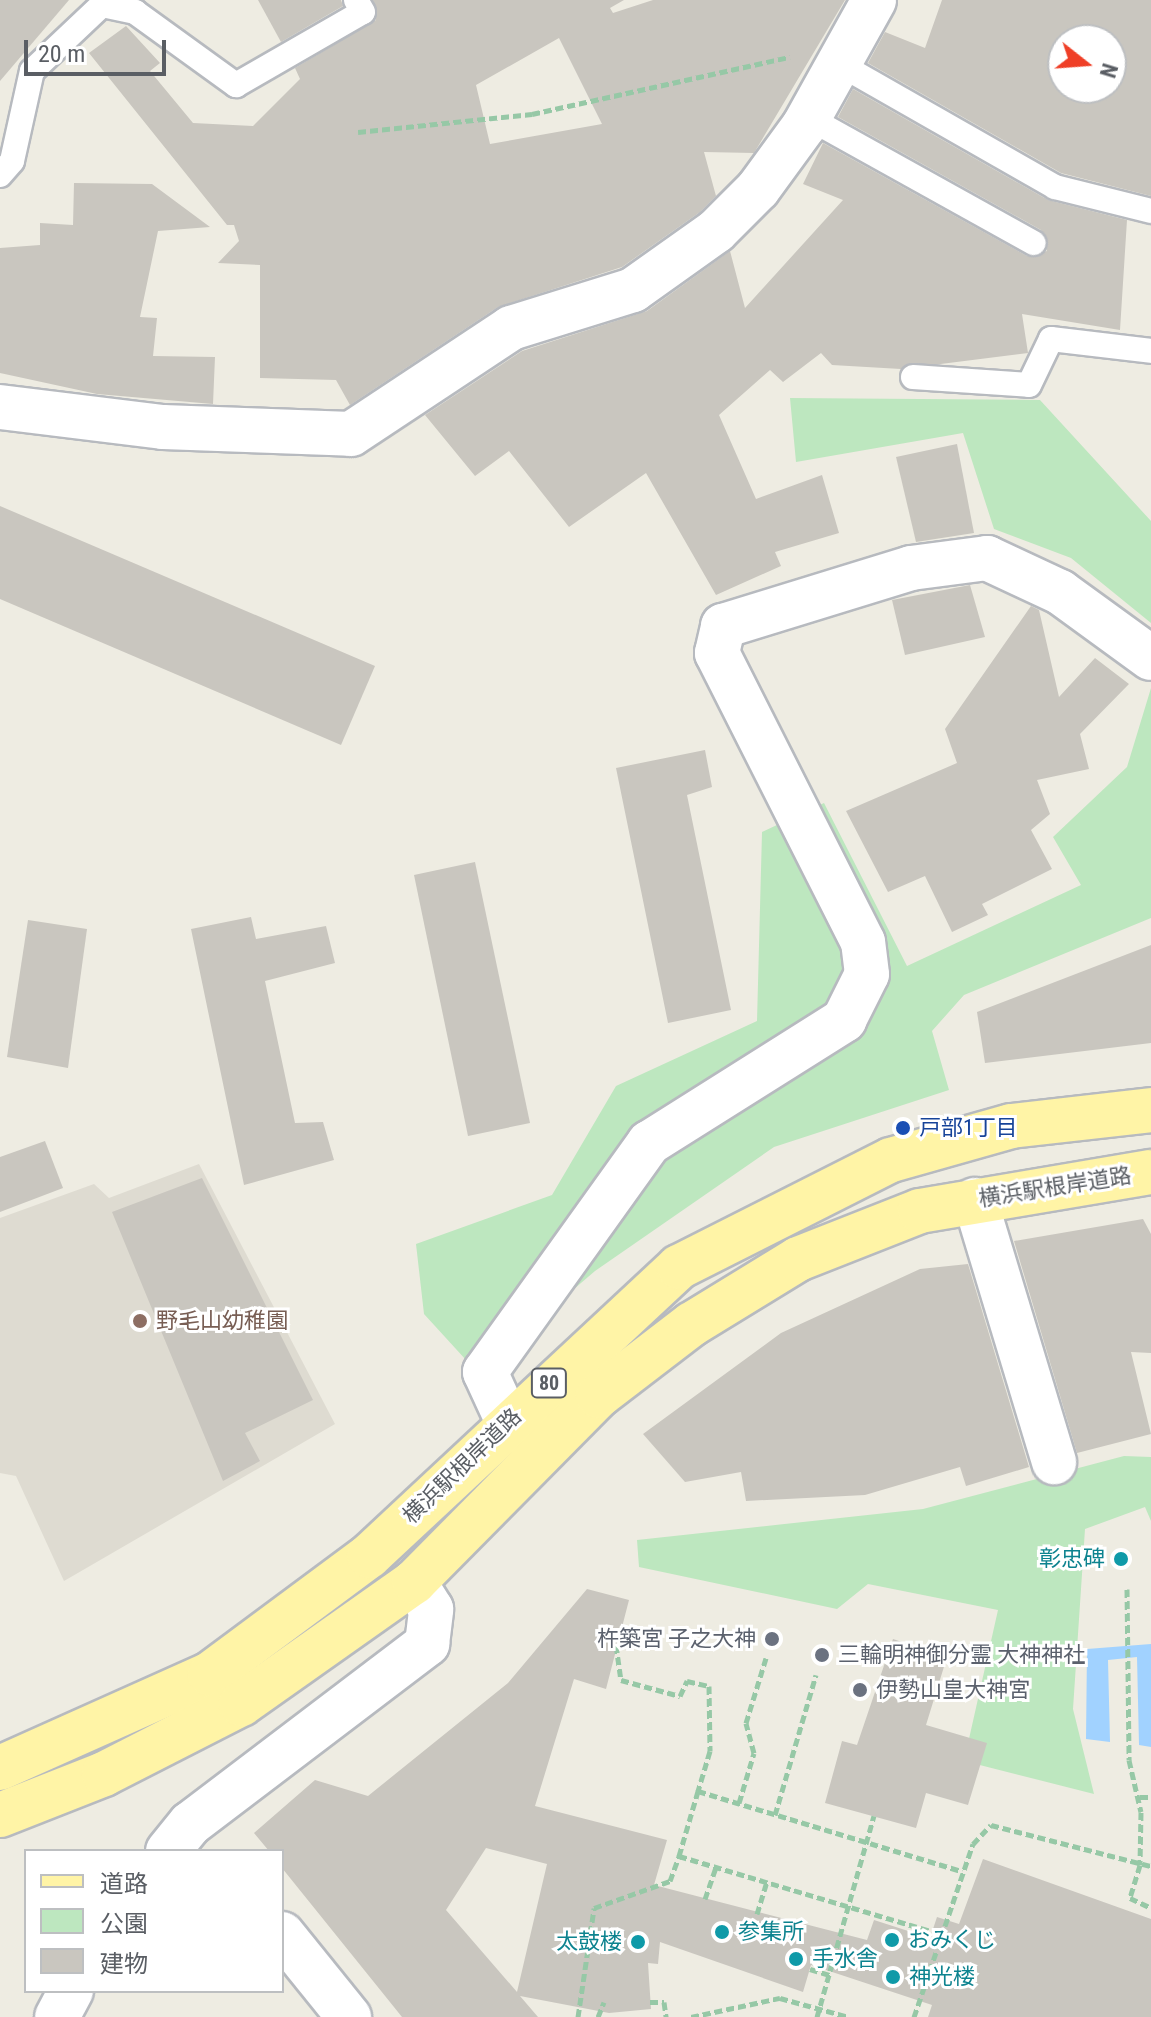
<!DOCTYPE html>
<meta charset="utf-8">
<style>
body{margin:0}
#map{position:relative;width:1151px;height:2017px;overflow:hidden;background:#eeece2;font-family:"Roboto Condensed","Noto Sans JP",sans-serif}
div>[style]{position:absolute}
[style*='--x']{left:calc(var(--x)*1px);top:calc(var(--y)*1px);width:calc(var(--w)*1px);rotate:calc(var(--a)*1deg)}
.education>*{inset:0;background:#dedbd1}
.green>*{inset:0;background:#bde7bf}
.water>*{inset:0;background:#a1d2ff}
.building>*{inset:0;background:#c9c6bf}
.path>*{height:5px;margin-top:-2.5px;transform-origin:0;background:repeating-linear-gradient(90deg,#96c8a6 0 8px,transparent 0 12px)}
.roads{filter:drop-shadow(2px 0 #b7babf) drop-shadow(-2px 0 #b7babf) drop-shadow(0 2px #b7babf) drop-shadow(0 -2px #b7babf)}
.lane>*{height:24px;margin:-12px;padding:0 12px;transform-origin:12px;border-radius:12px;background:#fff}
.street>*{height:44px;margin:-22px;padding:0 22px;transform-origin:22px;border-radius:22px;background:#fff}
.primary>*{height:44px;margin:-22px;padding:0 22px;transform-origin:22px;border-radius:22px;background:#fff4a6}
.dots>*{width:22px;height:22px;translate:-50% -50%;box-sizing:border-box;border:4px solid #fff;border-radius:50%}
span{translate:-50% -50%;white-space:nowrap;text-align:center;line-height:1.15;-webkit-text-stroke:6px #fff;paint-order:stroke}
.shield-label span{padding:2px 6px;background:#fff;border:2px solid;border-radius:6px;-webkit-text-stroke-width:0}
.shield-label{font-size:20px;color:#5a5e64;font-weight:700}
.transit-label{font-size:22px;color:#164399}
.left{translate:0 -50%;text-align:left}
.street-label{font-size:22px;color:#5a5e64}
.education-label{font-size:22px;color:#785e54}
.culture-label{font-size:22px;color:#0d838f}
.right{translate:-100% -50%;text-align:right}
.worship-label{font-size:22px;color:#5b616d}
.legend{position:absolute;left:24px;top:1849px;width:260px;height:144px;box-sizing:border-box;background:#fff;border:2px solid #bdbfc1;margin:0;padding:10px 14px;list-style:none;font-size:24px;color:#5a5e64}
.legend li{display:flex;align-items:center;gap:16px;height:40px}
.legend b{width:40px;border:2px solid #bdbfc1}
.north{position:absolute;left:1047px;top:24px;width:80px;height:80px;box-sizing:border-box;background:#fff;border:2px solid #bdbfc1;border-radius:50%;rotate:107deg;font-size:22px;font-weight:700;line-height:32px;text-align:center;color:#5a5e64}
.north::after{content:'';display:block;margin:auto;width:28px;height:36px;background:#ef3f27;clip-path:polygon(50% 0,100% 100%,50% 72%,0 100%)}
.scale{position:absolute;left:24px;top:40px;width:142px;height:36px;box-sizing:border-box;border:4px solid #5a5e64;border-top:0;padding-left:10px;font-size:24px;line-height:28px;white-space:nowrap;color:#5a5e64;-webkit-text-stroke:6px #fff;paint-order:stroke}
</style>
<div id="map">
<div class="education">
<div style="clip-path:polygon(199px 1164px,335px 1424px,64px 1581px,16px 1476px,0 1473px,0 1218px,94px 1184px,109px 1198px)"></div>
</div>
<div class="green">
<div style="clip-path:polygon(790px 398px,1040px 400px,1151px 521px,1151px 623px,1071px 558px,994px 529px,963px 433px,796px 462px)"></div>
<div style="clip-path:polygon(1151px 688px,1151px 918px,964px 995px,932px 1031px,949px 1090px,774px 1147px,595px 1271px,477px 1372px,424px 1314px,416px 1244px,552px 1195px,616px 1086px,757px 1021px,762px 832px,824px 803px,907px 966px,1081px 885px,1053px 837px,1127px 767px)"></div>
<div style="clip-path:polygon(1124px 1456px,1151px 1457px,1151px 1521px,1145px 1507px,1085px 1529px,1073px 1709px,1094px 1794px,964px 1761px,998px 1610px,868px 1584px,837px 1609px,639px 1567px,637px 1540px,923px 1509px)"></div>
</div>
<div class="water">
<div style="clip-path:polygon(1151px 1644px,1151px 1747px,1139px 1745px,1137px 1657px,1108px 1660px,1110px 1742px,1086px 1739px,1087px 1649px)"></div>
</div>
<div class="building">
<div style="clip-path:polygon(0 0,69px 0,0 81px)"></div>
<div style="clip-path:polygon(258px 0,341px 0,343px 6px,281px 42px)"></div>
<div style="clip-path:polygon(evenodd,373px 0,624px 0,610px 8px,613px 13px,653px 0,845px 0,754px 153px,704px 152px,716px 196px,700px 212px,622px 267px,498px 307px,350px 405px,336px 380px,260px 378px,260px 265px,218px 263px,239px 241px,234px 225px,227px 225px,89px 53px,126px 26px,160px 63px,150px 71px,193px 123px,253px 126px,300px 79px,295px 68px,376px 20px,373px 0,559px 38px,602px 124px,490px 144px,476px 85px,559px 38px)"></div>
<div style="clip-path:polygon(evenodd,942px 0,1151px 0,1151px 196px,1061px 173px,868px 63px,885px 32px,925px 48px,942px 0,1063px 40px,1111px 40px,1111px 88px,1063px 88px,1063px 40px)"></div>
<div style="clip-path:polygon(853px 89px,1048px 200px,1127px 220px,1120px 330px,1022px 314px,1028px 353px,901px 369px,832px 365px,821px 353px,783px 382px,770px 370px,719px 415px,756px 499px,822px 475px,839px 533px,775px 552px,781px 566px,716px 595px,646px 473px,569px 527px,509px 451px,475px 476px,425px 415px,522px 351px,647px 311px,730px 251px,745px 308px,843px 200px,803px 184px,823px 143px,1027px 256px,1047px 251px,1041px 230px,838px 117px)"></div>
<div style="clip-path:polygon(74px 183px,152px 184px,210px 227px,158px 231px,140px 317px,157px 318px,153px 356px,215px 357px,213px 404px,97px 394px,0 373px,0 248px,40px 245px,40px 223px,73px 225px)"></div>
<div style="clip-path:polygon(957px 444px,974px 533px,916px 542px,896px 457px)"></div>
<div style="clip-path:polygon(0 506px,375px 666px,341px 745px,0 599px)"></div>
<div style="clip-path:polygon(970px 585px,985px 637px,905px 655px,892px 600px)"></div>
<div style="clip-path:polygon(1031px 606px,1039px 610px,1059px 697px,1095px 658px,1129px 684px,1080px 734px,1089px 769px,1037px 780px,1050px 814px,1031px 830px,1052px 869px,982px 904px,988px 915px,952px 932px,925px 876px,888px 892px,846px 811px,957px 763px,945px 729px)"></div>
<div style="clip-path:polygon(705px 750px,712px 787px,687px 795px,731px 1010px,668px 1023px,616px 768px)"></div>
<div style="clip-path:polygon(475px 862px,530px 1123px,468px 1136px,414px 875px)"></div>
<div style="clip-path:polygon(251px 917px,256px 939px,326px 926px,335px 963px,265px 981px,295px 1123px,323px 1122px,334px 1160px,244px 1185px,191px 929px)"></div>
<div style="clip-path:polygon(28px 920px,87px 929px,68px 1068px,7px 1057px)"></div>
<div style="clip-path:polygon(1151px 945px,1151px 1043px,985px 1063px,977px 1012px)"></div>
<div style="clip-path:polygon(45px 1141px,63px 1188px,0 1212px,0 1157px)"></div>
<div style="clip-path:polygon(202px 1178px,313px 1400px,245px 1433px,260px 1461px,223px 1481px,112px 1212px)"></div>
<div style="clip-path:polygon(1143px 1219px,1151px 1234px,1151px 1353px,1131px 1352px,1151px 1434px,1077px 1453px,1014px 1241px)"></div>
<div style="clip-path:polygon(968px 1264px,1029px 1467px,966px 1486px,960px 1467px,865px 1495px,746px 1501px,741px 1472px,685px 1482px,643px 1434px,781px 1333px,920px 1269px)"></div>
<div style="clip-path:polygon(evenodd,587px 1589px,629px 1600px,606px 1689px,574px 1679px,535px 1806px,667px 1840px,654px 1885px,867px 1940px,874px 1920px,930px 1938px,937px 1917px,959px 1924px,983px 1859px,1151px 1919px,1151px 2017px,928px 2017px,932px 2005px,811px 1965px,803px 1992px,660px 1942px,658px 1964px,648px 1963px,651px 2009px,609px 2013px,520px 1996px,538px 2017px,402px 2017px,282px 1868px,282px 1851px,269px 1851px,254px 1833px,315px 1780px,368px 1796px,508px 1683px,587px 1589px,486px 1848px,547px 1864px,517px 1992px,446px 1910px,486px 1848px)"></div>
<div style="clip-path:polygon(893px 1639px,947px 1657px,926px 1725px,987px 1743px,968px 1805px,926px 1793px,916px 1828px,825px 1803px,842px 1741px,857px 1745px)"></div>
</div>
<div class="path">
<div style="--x:358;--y:132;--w:175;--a:-5.9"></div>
<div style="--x:532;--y:114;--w:264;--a:-12.5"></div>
<div style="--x:1127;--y:1589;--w:171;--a:89.3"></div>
<div style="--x:1129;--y:1760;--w:53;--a:77"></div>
<div style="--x:1141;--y:1812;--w:53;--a:91.1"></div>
<div style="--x:1140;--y:1865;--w:34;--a:107"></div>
<div style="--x:1130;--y:1898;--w:21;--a:25"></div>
<div style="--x:616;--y:1645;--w:35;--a:82"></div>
<div style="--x:621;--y:1680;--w:61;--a:15.2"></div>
<div style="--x:680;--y:1696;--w:17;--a:-65"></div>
<div style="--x:687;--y:1681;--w:23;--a:13"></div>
<div style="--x:709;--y:1686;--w:65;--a:89.1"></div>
<div style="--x:710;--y:1751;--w:42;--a:106.7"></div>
<div style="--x:1140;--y:1797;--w:11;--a:0"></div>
<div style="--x:739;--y:1803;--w:52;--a:-73.3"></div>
<div style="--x:754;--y:1753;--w:31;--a:-105"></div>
<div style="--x:746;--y:1723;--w:68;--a:-72.9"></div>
<div style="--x:775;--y:1815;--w:146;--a:-73.7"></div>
<div style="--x:679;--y:1856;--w:68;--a:-73.7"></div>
<div style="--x:698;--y:1791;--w:276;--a:16.9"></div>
<div style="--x:705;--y:1899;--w:34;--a:-71"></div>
<div style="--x:757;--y:1914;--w:34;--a:-73"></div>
<div style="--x:810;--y:1969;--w:21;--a:17"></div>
<div style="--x:650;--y:2002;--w:14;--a:0"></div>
<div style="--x:664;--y:2002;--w:15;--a:82"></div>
<div style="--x:578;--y:2017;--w:110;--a:-81.6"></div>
<div style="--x:594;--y:1908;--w:81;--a:-19.6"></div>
<div style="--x:670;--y:1881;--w:27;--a:-70"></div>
<div style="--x:679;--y:1856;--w:287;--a:16.6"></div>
<div style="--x:598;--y:2017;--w:16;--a:-68"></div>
<div style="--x:691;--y:2017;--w:91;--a:-12.1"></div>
<div style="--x:780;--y:1998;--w:72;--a:15.4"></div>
<div style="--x:817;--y:2017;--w:209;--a:-74.2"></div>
<div style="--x:914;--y:2017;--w:183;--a:-71.2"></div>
<div style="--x:973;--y:1844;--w:26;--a:-47"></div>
<div style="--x:991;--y:1825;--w:165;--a:14.4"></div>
</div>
<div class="roads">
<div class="lane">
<div style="--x:107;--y:6;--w:29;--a:12"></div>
<div style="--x:135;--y:12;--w:125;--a:35.9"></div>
<div style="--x:236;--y:85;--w:146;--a:-29.9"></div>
<div style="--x:363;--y:12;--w:14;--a:-120"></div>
<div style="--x:843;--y:66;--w:244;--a:29.7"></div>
<div style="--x:1055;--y:187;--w:99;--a:14"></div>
<div style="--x:809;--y:118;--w:257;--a:29.1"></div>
<div style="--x:0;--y:175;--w:18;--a:-49"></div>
<div style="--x:12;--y:161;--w:92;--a:-77.5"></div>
<div style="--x:32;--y:71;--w:103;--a:-43.4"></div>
<div style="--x:913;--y:377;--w:116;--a:3.9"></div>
<div style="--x:1029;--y:385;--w:51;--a:-64.4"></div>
<div style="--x:1051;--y:339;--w:101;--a:6.8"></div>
</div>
<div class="street">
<div style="--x:0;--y:407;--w:164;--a:7"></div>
<div style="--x:163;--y:427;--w:188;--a:2.1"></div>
<div style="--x:351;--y:434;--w:192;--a:-33.5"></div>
<div style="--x:511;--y:328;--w:128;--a:-17.3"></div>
<div style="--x:633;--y:290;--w:102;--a:-35.4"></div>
<div style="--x:716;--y:231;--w:59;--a:-45"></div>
<div style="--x:758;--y:189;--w:78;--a:-53.9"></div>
<div style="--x:804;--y:126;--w:144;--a:-60.9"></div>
<div style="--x:975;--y:1200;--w:274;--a:73.2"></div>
<div style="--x:508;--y:1422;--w:55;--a:-114.7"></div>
<div style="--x:485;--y:1372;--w:282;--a:-54.4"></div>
<div style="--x:649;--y:1143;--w:231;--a:-32.2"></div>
<div style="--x:844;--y:1020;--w:51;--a:-63.4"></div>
<div style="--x:867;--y:974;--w:32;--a:-97"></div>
<div style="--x:863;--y:942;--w:324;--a:-116.8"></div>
<div style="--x:717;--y:653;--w:28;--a:-77"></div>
<div style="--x:723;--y:626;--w:197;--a:-17.1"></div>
<div style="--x:911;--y:568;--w:77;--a:-7.5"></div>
<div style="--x:987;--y:558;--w:81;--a:25"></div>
<div style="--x:1060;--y:592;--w:112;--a:36"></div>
<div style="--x:168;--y:1851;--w:35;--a:-51"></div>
<div style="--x:190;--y:1824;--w:298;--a:-37.2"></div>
<div style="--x:427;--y:1644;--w:35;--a:-83"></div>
<div style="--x:431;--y:1609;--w:32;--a:-122"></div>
<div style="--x:282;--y:1934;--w:107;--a:51.1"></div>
<div style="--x:57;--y:2017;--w:30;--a:-62"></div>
</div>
<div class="primary">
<div style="--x:0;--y:1768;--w:230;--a:-24.1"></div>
<div style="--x:210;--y:1674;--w:198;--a:-36.6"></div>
<div style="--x:369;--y:1556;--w:424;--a:-43"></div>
<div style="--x:679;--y:1267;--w:237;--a:-26.8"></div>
<div style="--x:891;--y:1160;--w:125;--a:-15.8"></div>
<div style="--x:1011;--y:1126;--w:141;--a:-6.5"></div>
<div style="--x:0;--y:1815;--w:112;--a:-21.5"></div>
<div style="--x:104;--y:1774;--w:154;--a:-27.1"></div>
<div style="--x:241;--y:1704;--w:212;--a:-35.2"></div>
<div style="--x:414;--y:1582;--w:262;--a:-45.3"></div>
<div style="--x:598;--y:1396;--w:118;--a:-37.5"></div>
<div style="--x:692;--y:1324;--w:124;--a:-31.5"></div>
<div style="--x:798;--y:1259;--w:131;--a:-21.5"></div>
<div style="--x:920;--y:1211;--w:234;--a:-9.6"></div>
</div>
</div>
<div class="dots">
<div style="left:903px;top:1128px;background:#1a4fb4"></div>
<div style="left:140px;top:1321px;background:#8d6e63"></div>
<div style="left:1121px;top:1559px;background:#0f9aa8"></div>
<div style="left:772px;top:1639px;background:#6b7280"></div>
<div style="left:822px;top:1655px;background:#6b7280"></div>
<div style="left:860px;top:1690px;background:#6b7280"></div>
<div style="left:722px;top:1932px;background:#0f9aa8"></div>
<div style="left:892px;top:1940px;background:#0f9aa8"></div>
<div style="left:638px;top:1942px;background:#0f9aa8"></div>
<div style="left:796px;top:1959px;background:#0f9aa8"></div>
<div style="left:893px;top:1977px;background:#0f9aa8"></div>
</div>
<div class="shield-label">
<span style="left:549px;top:1383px">80</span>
</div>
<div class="transit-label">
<span class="left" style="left:919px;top:1128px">戸部1丁目</span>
</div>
<div class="street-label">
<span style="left:1055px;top:1187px;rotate:-9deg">横浜駅根岸道路</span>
<span style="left:462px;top:1466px;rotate:-44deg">横浜駅根岸道路</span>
</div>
<div class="education-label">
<span class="left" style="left:156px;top:1321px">野毛山幼稚園</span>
</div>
<div class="culture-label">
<span class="right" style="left:1105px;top:1559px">彰忠碑</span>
<span class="left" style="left:738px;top:1932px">参集所</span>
<span class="left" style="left:908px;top:1940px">おみくじ</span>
<span class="right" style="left:622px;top:1942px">太鼓楼</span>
<span class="left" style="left:812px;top:1959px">手水舎</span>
<span class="left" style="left:909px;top:1977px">神光楼</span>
</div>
<div class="worship-label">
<span class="right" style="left:756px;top:1639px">杵築宮 子之大神</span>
<span class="left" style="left:838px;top:1655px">三輪明神御分霊 大神神社</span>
<span class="left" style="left:876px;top:1690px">伊勢山皇大神宮</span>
</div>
<ul class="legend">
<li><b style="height:10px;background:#fff4a6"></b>道路</li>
<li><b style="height:22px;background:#bde7bf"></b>公園</li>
<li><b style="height:22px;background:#c9c6bf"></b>建物</li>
</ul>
<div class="north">N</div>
<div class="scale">20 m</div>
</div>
